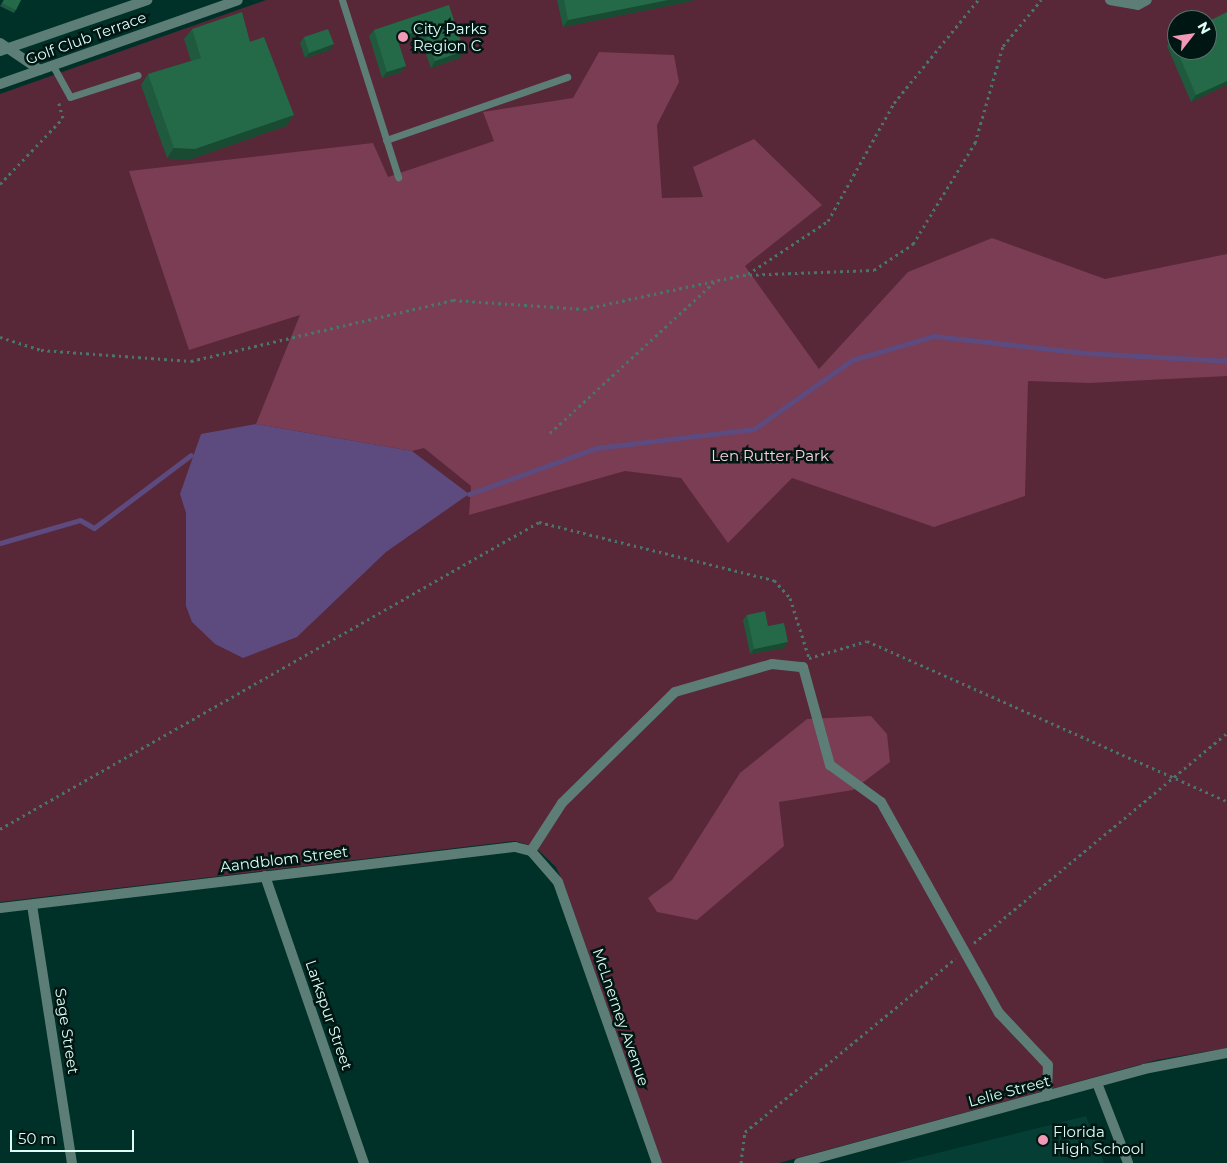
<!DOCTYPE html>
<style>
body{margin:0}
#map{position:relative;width:1227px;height:1163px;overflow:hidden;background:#003129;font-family:Montserrat,sans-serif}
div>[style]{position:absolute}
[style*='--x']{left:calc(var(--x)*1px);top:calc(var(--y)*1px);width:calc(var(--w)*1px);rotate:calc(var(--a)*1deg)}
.built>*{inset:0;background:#043e35}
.green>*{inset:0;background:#582738}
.forest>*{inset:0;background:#7a3d53}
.water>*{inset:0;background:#5d4a7f}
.stream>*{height:5px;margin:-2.5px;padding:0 2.5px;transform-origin:2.5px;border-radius:2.5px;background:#5d4a7f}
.path>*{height:3px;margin-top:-1.5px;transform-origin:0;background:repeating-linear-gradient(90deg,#4a756d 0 2.5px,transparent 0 6.5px)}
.service>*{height:7px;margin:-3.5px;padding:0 3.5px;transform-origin:3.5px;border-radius:3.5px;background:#5c7e76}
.minor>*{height:10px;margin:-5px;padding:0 5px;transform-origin:5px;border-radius:5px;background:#5c7e76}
.tertiary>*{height:10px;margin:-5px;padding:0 5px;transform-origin:5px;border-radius:5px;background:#5c7e76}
.wall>*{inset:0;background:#1f5a3e}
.shaded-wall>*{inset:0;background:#194a32}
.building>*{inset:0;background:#246948}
.dots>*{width:14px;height:14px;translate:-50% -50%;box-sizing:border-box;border:2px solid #001612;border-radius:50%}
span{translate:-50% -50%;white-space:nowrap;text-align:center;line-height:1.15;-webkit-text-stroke:5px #001612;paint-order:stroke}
.poi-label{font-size:15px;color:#ddfdf5}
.left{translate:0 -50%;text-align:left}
.street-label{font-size:15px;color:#ddfdf5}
.park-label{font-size:15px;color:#fbd2de}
.north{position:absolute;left:1167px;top:10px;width:50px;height:50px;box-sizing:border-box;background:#001612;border:1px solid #58726d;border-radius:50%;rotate:60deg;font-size:14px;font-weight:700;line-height:20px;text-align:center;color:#ddfdf5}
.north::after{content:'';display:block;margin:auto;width:18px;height:22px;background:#f09ab5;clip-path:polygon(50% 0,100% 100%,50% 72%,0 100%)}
.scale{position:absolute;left:10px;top:1130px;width:124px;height:22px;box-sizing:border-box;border:2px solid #ddfdf5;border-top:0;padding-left:6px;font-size:15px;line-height:18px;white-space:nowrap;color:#ddfdf5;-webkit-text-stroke:4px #001612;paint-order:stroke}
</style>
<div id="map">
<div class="built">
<div style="clip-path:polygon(1086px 1116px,1104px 1163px,897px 1163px)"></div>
</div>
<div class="green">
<div style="clip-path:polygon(evenodd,266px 0,1227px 0,1227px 1048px,1157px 1060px,779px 1163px,662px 1163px,565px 887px,556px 867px,535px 847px,515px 841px,0 902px,0 94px,266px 0,1177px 20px,1207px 20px,1207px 50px,1177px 50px,1177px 20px)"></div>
</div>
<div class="forest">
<div style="clip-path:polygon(599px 52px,674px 55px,679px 82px,657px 125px,662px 198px,703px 197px,693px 167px,754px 139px,822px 205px,745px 266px,819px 369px,908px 272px,992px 238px,1105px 279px,1227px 254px,1227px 376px,1090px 383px,1028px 381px,1025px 496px,934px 527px,792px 478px,728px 543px,681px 478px,625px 471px,469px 515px,471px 486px,424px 448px,412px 451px,256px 424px,300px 315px,189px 350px,129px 171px,373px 143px,388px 177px,494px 141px,483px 112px,573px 98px)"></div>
<div style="clip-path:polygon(871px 716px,887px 734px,890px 762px,853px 790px,779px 802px,784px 846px,697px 920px,657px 912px,648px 898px,672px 880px,740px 773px,807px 719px)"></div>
</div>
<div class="water">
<div style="clip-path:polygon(256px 424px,412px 451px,469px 494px,386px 552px,297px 637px,243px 658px,215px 644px,192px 622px,186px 606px,186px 513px,180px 494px,201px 434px)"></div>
</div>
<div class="stream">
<div style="--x:469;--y:494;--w:135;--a:-19.9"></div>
<div style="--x:596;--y:448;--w:159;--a:-6.9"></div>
<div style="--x:754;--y:429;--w:120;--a:-35.1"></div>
<div style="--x:852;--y:360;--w:85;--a:-16.3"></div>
<div style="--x:934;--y:336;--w:153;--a:6.4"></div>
<div style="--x:1086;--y:353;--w:141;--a:3.2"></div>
<div style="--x:0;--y:543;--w:83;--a:-16"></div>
<div style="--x:80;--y:520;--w:16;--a:30"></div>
<div style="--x:94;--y:528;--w:121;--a:-37"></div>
</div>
<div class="path">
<div style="--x:0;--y:184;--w:91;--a:-46.3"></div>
<div style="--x:63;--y:118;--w:18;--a:-106"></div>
<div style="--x:748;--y:274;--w:96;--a:-33.5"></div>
<div style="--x:828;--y:221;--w:135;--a:-60.8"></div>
<div style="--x:894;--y:103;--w:133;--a:-50.8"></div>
<div style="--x:0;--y:337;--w:43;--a:17.6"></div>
<div style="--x:41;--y:350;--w:150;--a:4.2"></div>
<div style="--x:191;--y:361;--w:269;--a:-13.1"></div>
<div style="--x:453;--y:300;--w:131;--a:3.9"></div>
<div style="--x:584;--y:309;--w:163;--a:-12.1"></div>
<div style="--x:743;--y:275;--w:131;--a:-2.2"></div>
<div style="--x:874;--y:270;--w:47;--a:-33.7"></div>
<div style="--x:913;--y:244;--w:119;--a:-58.5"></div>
<div style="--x:975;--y:143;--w:101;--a:-73.9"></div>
<div style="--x:1003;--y:46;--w:60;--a:-50.4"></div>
<div style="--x:550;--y:433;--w:223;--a:-42.6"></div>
<div style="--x:0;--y:829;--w:620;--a:-29.66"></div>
<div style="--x:539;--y:522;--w:242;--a:13.9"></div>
<div style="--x:774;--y:580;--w:24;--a:48"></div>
<div style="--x:790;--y:598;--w:63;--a:72.4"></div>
<div style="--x:809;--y:658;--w:60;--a:-16.3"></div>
<div style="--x:867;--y:641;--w:394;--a:24"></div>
<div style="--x:974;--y:943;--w:329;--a:-39.7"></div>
<div style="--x:741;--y:1163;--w:31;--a:-83"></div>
<div style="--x:745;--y:1132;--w:273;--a:-39.5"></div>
</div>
<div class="service">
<div style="--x:342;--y:0;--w:186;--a:72.4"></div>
<div style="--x:53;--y:66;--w:35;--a:61"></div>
<div style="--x:70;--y:97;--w:71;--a:-17.9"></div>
<div style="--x:386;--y:140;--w:192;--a:-19.2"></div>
</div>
<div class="minor">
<div style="--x:0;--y:43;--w:48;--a:34"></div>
<div style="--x:531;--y:851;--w:57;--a:-57.1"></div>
<div style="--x:562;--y:803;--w:158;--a:-44.5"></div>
<div style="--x:675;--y:692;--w:101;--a:-16.1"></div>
<div style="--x:772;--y:664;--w:31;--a:6"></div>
<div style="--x:803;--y:667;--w:102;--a:74.6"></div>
<div style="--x:830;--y:765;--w:63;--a:36"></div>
<div style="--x:881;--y:802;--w:242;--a:60.8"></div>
<div style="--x:999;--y:1013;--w:71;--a:46.7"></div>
<div style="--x:1048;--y:1065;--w:31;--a:92"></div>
<div style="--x:265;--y:876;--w:304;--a:71"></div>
<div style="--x:32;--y:905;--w:261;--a:81.2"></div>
<div style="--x:0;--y:908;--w:519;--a:-6.76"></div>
<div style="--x:515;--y:847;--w:16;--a:14"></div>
<div style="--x:531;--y:851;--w:41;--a:48.9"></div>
<div style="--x:558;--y:882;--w:298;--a:70.6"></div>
<div style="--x:1097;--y:1083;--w:86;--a:68.8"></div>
<div style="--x:799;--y:1163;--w:358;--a:-15.2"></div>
<div style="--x:1144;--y:1069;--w:85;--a:-10.9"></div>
</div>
<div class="tertiary">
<div style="--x:1110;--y:0;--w:28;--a:10"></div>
<div style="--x:1138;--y:5;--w:10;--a:-29"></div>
<div style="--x:0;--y:51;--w:156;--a:-19.1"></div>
<div style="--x:0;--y:84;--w:252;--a:-19.4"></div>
</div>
<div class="wall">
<div style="clip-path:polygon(4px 0,21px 0,14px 13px,0 6px)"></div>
<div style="clip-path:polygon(557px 0,693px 0,692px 1px,563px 27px)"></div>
<div style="clip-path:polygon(449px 5px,460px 58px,431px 68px,419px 35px,398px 42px,406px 66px,401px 72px,382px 78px,369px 36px,374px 30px)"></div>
<div style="clip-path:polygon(192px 29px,250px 42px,294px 115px,286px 126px,188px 160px,167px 158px,141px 85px,148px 74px,191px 61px,184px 39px)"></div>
<div style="clip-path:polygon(304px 37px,330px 50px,305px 58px,300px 43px)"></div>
<div style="clip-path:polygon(1172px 39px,1227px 85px,1191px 102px,1167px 46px)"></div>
<div style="clip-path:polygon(747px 615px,768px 626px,784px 648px,750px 654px,743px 620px)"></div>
</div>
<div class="shaded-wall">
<div style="clip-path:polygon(668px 0,693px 0,692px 1px,563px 27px,568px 20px)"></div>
<div style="clip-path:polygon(423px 29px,419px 35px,392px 44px,397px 38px)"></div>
<div style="clip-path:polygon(334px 44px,330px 50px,305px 58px,309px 53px)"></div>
<div style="clip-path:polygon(464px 51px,460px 58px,431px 68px,435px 61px)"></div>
<div style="clip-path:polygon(406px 66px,401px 72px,382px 78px,387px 72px)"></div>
<div style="clip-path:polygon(1227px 81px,1227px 85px,1191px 102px,1196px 95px)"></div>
<div style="clip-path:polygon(294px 115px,286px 126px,188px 160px,167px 158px,174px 148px)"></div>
<div style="clip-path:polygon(788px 642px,784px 648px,750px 654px,754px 649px)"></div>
</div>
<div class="building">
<div style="clip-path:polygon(4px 0,21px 0,16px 10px,2px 3px)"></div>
<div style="clip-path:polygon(564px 0,668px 0,568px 20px)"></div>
<div style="clip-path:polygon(449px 5px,464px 51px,435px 61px,423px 29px,397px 38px,406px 66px,387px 72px,374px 30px)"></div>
<div style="clip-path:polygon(242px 12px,250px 42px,264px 37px,294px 115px,195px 149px,174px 148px,148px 74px,201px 58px,192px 29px)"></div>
<div style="clip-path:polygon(1227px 12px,1227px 81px,1196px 95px,1172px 39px,1177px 36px,1177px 50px,1207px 50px,1207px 22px)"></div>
<div style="clip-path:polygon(328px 29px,334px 44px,309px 53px,304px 37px)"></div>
<div style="clip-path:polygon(765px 611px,768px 626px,784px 623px,788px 642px,754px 649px,747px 615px)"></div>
</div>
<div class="dots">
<div style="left:403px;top:37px;background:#f09ab5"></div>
<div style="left:1043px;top:1140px;background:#f09ab5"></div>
</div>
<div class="poi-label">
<span class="left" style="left:413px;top:37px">City Parks<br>Region C</span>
<span class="left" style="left:1053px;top:1140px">Florida<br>High School</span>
</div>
<div class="street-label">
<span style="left:86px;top:38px;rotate:-20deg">Golf Club Terrace</span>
<span style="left:284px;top:859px;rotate:-7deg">Aandblom Street</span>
<span style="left:329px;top:1015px;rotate:71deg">Larkspur Street</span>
<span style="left:621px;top:1017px;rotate:71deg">McLnerney Avenue</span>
<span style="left:67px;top:1031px;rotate:81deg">Sage Street</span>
<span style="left:1009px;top:1091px;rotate:-15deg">Lelie Street</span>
</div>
<div class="park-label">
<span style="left:770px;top:456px">Len Rutter Park</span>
</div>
<div class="north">N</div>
<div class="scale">50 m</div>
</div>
